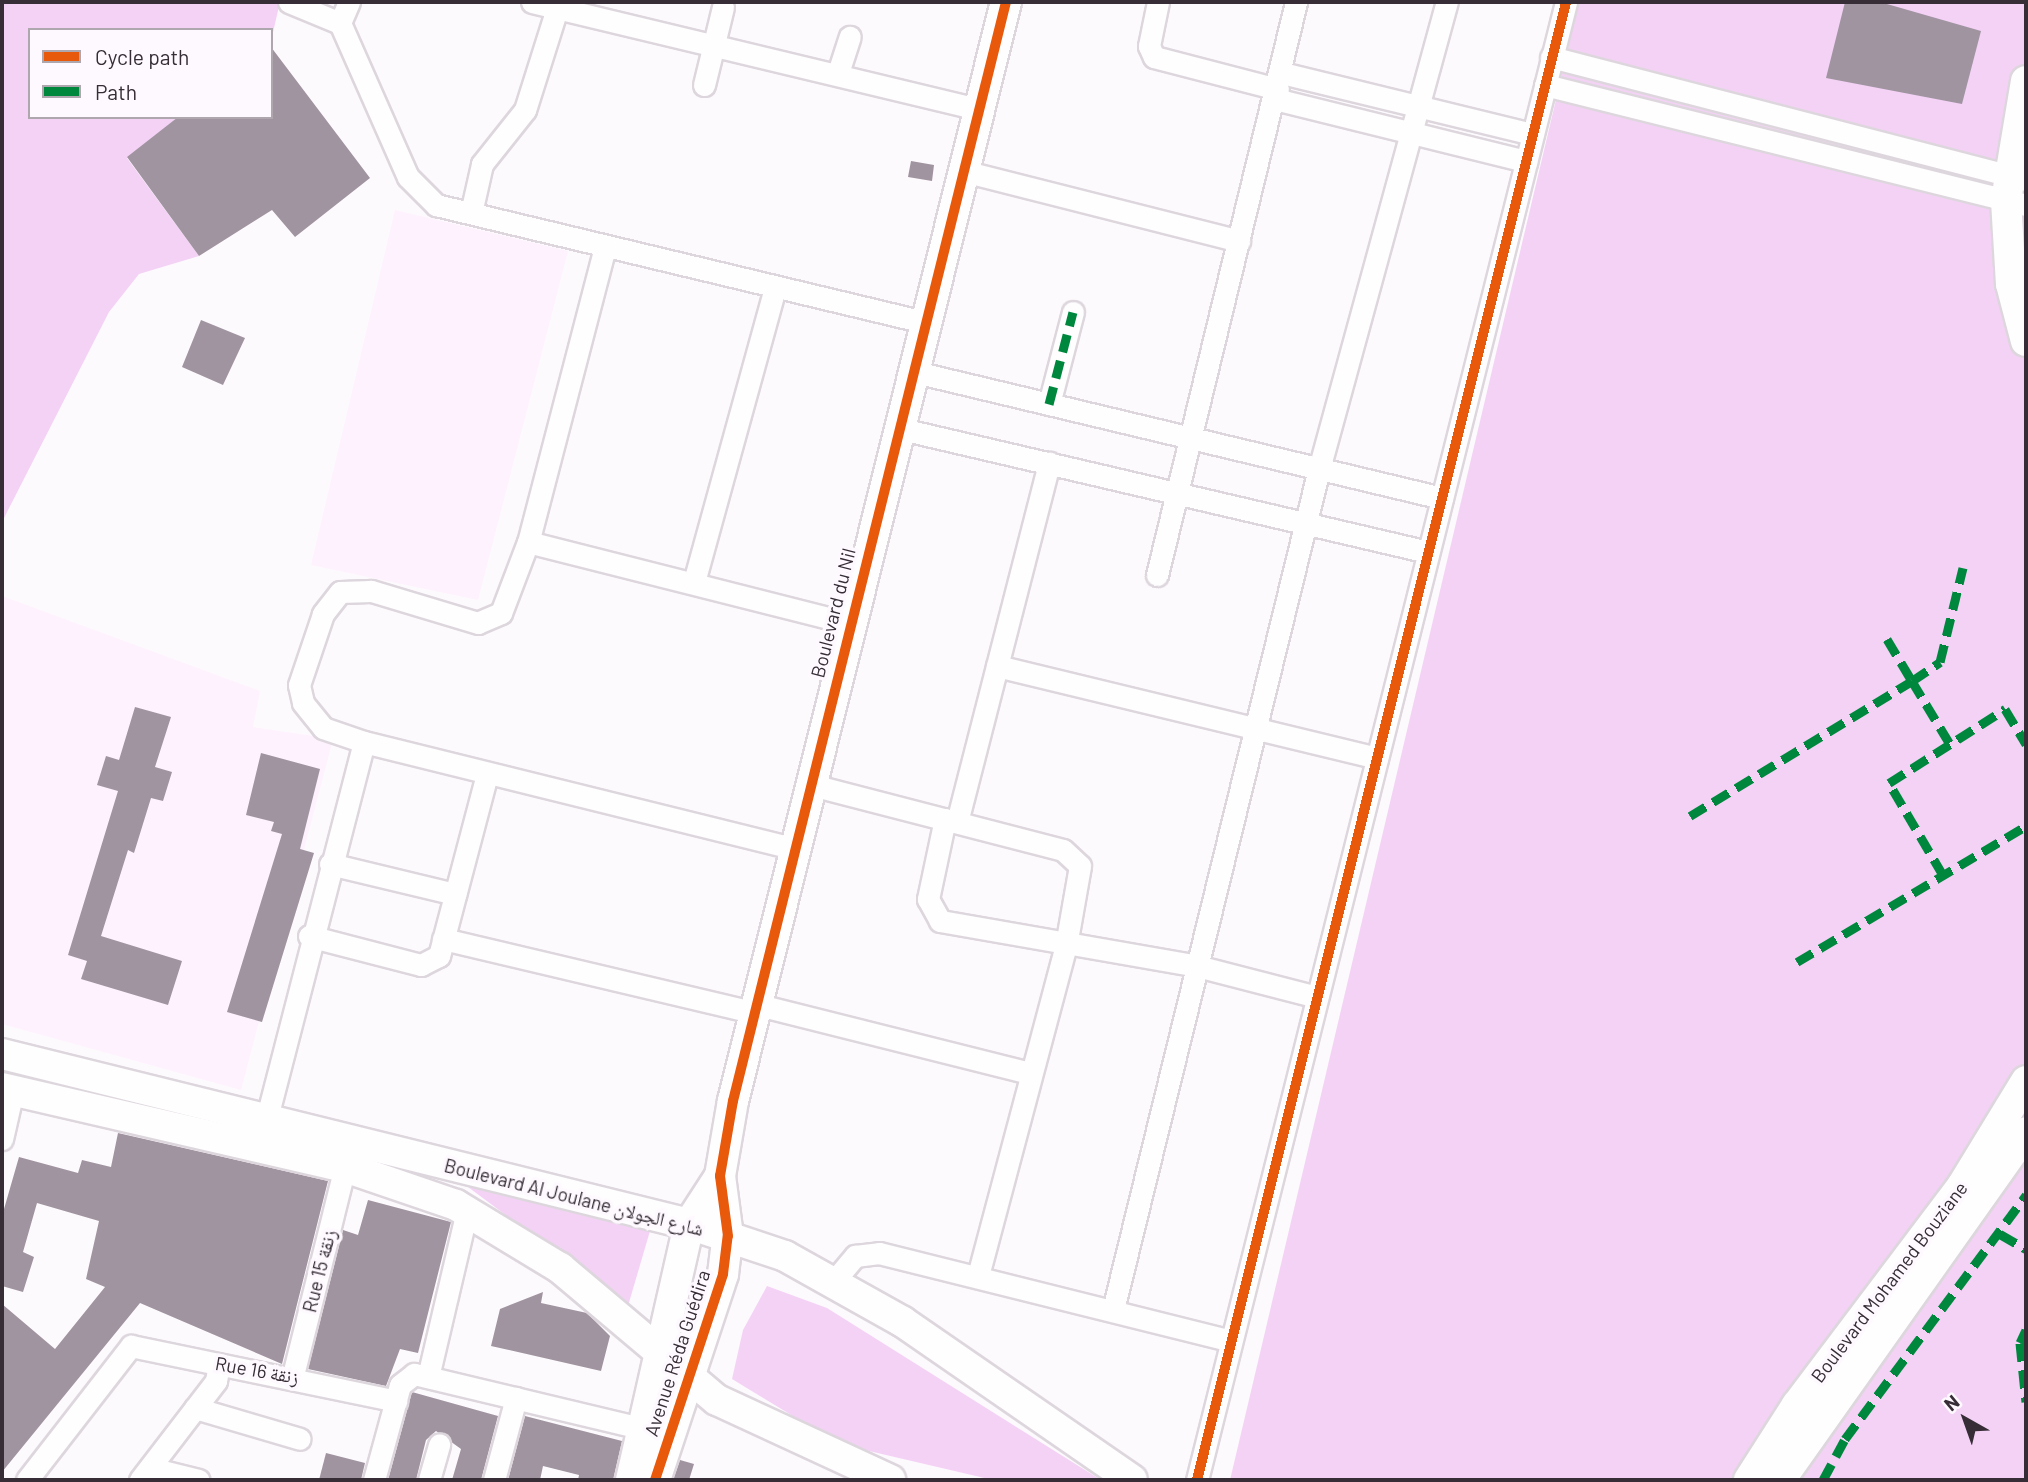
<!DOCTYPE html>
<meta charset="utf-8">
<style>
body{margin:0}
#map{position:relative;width:2028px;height:1482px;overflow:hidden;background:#fdfafd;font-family:Barlow,"Noto Naskh Arabic",sans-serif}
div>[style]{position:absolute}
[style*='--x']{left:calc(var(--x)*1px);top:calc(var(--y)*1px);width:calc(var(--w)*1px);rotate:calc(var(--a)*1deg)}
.built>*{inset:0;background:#fef2fe}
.green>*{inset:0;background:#f4d2f6}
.building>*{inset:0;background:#a094a1}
.roads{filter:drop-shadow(2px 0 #ddd7dd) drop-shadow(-2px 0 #ddd7dd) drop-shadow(0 2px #ddd7dd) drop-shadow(0 -2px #ddd7dd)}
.street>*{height:21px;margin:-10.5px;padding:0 10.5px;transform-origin:10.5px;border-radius:10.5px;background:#fffeff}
.secondary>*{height:30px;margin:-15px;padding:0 15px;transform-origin:15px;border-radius:15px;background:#fffeff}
.quiet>*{height:9px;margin-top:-4.5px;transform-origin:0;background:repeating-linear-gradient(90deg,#00873e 0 18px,transparent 0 27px)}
.cycleway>*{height:10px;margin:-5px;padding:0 5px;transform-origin:5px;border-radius:5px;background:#e8590c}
span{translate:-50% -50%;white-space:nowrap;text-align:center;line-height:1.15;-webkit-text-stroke:7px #fef9fe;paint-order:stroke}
.street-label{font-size:19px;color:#362d37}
.frame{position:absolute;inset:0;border:4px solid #362d37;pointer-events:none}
.legend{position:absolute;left:28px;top:28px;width:245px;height:91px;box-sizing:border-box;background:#fef9fe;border:2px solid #aea7ae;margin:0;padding:9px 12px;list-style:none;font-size:21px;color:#362d37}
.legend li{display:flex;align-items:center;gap:14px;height:35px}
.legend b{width:35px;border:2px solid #aea7ae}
.north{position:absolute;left:1930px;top:1384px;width:70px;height:70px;-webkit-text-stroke:5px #fef9fe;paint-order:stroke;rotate:320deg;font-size:19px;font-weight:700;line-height:28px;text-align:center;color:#362d37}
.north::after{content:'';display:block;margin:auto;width:24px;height:32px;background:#362d37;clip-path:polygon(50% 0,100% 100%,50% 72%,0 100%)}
</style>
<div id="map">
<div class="built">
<div style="clip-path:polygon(395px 210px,568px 251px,478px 600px,311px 565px)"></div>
<div style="clip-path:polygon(2px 596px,260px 691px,253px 727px,333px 739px,241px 1090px,2px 1024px)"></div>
</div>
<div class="green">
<div style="clip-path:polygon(2px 2px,280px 2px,271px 41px,271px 30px,30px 30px,30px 117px,178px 117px,127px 158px,199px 256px,139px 274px,109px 312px,2px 522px)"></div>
<div style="clip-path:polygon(1579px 2px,2026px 2px,2026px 1480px,1230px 1480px)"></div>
<div style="clip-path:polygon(464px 1184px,650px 1231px,628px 1306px)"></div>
<div style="clip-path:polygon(767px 1286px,827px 1308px,1101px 1480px,993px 1480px,839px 1444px,732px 1379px,743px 1330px)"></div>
</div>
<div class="building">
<div style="clip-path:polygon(1845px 2px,1880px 2px,1981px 31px,1962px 104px,1826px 78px)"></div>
<div style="clip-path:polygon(271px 47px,370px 178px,295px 237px,272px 210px,199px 256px,127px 157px,178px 117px,271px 117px)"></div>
<div style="clip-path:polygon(911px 161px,934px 165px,932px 181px,908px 177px)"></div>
<div style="clip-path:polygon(201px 320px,245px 338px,223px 385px,182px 367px)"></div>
<div style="clip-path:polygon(135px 707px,171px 717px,155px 767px,172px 772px,163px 801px,151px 798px,134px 853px,128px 850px,101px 936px,182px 961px,168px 1005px,81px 979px,87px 961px,68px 955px,118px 791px,97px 785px,106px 756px,119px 760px)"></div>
<div style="clip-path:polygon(261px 753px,320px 769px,300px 849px,314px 853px,262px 1022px,227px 1012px,282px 834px,271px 831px,274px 822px,246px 815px)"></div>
<div style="clip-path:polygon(118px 1133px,328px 1181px,282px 1364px,140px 1303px,2px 1472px,2px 1304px,55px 1349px,105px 1287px,86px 1279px,99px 1221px,37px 1203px,23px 1252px,34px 1257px,23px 1292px,2px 1286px,2px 1216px,19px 1157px,78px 1173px,82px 1160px,111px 1167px)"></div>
<div style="clip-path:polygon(368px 1200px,451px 1222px,418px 1353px,400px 1349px,386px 1386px,308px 1369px,343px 1230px,358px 1235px)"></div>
<div style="clip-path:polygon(543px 1292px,541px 1303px,587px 1313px,610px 1336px,601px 1371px,491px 1346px,500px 1309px)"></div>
<div style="clip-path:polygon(412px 1392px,498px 1416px,481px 1480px,452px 1480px,461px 1449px,436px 1431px,426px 1440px,416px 1480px,388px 1480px)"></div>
<div style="clip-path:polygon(525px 1416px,622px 1441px,613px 1480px,578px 1480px,579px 1475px,543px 1466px,540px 1480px,508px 1480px)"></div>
<div style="clip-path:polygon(326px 1453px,365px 1463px,361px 1480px,319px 1480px)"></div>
<div style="clip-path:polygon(680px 1460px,694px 1464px,689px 1480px,673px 1480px)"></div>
</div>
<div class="roads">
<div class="street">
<div style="--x:289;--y:2;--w:55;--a:22.4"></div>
<div style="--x:340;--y:23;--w:168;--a:66.2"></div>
<div style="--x:408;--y:177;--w:40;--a:45"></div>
<div style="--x:436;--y:205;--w:502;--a:13.48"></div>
<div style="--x:532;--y:2;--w:459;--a:13.5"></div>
<div style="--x:1158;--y:2;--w:45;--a:101.6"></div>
<div style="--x:1149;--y:46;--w:12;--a:66"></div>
<div style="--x:1154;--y:57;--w:128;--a:14.5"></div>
<div style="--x:340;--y:23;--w:23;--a:-67"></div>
<div style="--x:1551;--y:57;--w:491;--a:14.5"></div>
<div style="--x:838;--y:73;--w:38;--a:-72"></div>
<div style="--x:1282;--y:73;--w:258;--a:13.7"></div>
<div style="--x:704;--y:85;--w:80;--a:-76.3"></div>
<div style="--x:1545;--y:85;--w:496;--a:14"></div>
<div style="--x:1275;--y:99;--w:259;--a:13.9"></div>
<div style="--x:963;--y:171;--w:285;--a:14.2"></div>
<div style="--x:471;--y:213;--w:50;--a:-77.3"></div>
<div style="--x:482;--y:164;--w:69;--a:-51.5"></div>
<div style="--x:525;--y:110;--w:113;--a:-72.5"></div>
<div style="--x:605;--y:247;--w:305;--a:104.6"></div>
<div style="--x:528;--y:542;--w:76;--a:110.8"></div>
<div style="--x:501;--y:613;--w:25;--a:157"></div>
<div style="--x:478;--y:623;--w:112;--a:-163.3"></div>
<div style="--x:371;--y:591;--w:31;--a:178"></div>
<div style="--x:340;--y:592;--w:28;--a:128"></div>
<div style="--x:323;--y:614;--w:75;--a:108.7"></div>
<div style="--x:299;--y:685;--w:18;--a:77"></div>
<div style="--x:303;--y:703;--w:32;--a:51"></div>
<div style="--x:323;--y:728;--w:43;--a:18.9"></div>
<div style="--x:364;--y:742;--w:442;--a:13.9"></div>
<div style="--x:911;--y:371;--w:546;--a:13.45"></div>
<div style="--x:1049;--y:404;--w:95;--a:-75.4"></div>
<div style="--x:897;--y:428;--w:545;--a:13.14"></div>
<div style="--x:528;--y:542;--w:330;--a:14.2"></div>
<div style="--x:1157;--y:575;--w:590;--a:-76.36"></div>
<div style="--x:694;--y:582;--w:306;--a:-74.6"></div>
<div style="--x:997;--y:666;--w:391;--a:13.6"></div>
<div style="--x:808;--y:784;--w:263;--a:14.5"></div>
<div style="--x:1063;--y:850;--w:23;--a:43"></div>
<div style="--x:1080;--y:866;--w:80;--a:100"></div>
<div style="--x:1066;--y:945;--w:342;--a:104.9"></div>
<div style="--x:945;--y:819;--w:82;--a:102"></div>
<div style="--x:928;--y:899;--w:25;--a:61"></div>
<div style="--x:940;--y:921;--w:261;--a:9.9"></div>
<div style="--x:1197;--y:966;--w:124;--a:14.5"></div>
<div style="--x:957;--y:822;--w:371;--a:-75.6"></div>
<div style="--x:330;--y:864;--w:129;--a:13.5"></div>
<div style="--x:309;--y:936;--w:116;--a:14.5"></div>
<div style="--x:421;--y:965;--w:20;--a:-27"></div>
<div style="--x:439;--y:956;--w:188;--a:-75.2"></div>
<div style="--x:443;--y:939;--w:318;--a:13.3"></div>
<div style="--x:755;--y:1004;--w:284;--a:14.1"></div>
<div style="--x:266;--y:1121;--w:391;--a:-75.5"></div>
<div style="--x:2;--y:1139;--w:49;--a:-77.1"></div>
<div style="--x:834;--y:1281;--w:33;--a:-50"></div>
<div style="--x:855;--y:1256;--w:24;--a:-7"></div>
<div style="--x:879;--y:1253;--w:363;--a:14"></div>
<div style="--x:1113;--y:1310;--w:866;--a:-76.24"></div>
<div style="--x:1319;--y:469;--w:484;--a:-74.7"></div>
<div style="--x:293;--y:1375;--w:214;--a:-76"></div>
<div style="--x:428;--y:1377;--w:171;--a:-76.8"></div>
<div style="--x:195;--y:1408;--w:109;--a:16.4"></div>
<div style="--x:150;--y:1468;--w:50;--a:13.8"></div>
<div style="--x:27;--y:1480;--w:170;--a:-52.2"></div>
<div style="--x:131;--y:1346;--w:271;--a:11.7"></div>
<div style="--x:140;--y:1480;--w:125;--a:-52.5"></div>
<div style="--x:216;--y:1381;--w:17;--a:-80"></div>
<div style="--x:374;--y:1480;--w:98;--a:-74.7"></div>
<div style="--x:400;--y:1385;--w:18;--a:-38"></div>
<div style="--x:414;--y:1374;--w:233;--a:13.4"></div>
<div style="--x:429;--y:1480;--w:37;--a:-74"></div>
<div style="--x:494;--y:1480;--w:85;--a:-75"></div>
<div style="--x:1197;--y:1480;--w:1523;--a:-75.98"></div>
</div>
<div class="secondary">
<div style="--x:2026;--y:81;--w:121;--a:99.5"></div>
<div style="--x:2006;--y:200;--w:84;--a:86.6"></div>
<div style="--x:2011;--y:284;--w:59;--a:75.3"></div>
<div style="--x:2;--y:1054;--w:708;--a:13.9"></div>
<div style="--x:689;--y:1224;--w:101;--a:18.4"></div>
<div style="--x:785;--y:1256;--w:135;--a:29.2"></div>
<div style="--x:903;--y:1322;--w:278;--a:34.6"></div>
<div style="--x:2;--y:1088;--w:352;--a:13"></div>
<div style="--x:345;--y:1167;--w:117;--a:18.9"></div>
<div style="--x:456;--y:1205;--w:122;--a:31.2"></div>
<div style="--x:560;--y:1268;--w:205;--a:40.1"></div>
<div style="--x:717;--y:1400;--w:191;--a:24.8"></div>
<div style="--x:631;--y:1480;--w:262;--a:-77.2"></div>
<div style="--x:689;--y:1224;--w:57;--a:-57.1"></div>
<div style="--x:655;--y:1480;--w:217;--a:-71.7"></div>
<div style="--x:723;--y:1274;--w:38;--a:-83"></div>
<div style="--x:728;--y:1236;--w:61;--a:-97.6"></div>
<div style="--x:720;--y:1176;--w:76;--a:-80.2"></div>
<div style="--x:733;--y:1101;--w:1132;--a:-76.05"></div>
<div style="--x:1749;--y:1480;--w:89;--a:-57.4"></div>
<div style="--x:1797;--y:1405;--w:274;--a:-53"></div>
<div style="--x:1962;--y:1186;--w:123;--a:-58.6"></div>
<div style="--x:1780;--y:1480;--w:426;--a:-54.7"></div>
</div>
</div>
<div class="quiet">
<div style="--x:1049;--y:404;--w:95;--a:-75.4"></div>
<div style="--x:1887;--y:639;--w:49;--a:59.2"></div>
<div style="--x:1912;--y:681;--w:34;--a:-34"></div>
<div style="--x:1940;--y:662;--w:97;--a:-76.3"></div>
<div style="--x:1690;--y:816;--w:260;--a:-31.3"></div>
<div style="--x:1912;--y:681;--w:74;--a:58.9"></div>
<div style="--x:1943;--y:875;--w:107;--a:-120.4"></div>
<div style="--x:1889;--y:783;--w:138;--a:-32.5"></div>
<div style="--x:2005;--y:709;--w:41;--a:59"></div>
<div style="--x:1797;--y:962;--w:266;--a:-30.7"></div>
<div style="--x:2000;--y:1234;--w:30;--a:30"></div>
<div style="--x:2026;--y:1330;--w:14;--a:115"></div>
<div style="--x:2020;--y:1343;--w:59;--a:84.2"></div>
<div style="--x:1823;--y:1480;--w:47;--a:-61.8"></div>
<div style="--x:1845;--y:1439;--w:304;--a:-53.4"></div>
</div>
<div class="cycleway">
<div style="--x:655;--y:1480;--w:217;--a:-71.7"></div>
<div style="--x:723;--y:1274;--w:38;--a:-83"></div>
<div style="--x:728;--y:1236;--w:61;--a:-97.6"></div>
<div style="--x:720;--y:1176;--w:76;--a:-80.2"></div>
<div style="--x:733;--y:1101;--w:1132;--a:-76.05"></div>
<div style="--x:1197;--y:1480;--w:1523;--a:-75.98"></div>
</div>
<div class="street-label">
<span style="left:833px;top:613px;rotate:-76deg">Boulevard du Nil</span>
<span style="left:574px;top:1197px;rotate:14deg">Boulevard Al Joulane شارع الجولان</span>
<span style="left:319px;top:1271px;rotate:-76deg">Rue 15 زنقة</span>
<span style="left:1889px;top:1282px;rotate:-53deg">Boulevard Mohamed Bouziane</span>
<span style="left:677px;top:1353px;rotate:-72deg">Avenue Réda Guédira</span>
<span style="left:257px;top:1370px;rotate:10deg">Rue 16 زنقة</span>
</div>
<div class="frame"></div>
<ul class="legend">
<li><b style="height:9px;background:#e8590c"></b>Cycle path</li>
<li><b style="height:9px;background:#00873e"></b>Path</li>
</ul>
<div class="north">N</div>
</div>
